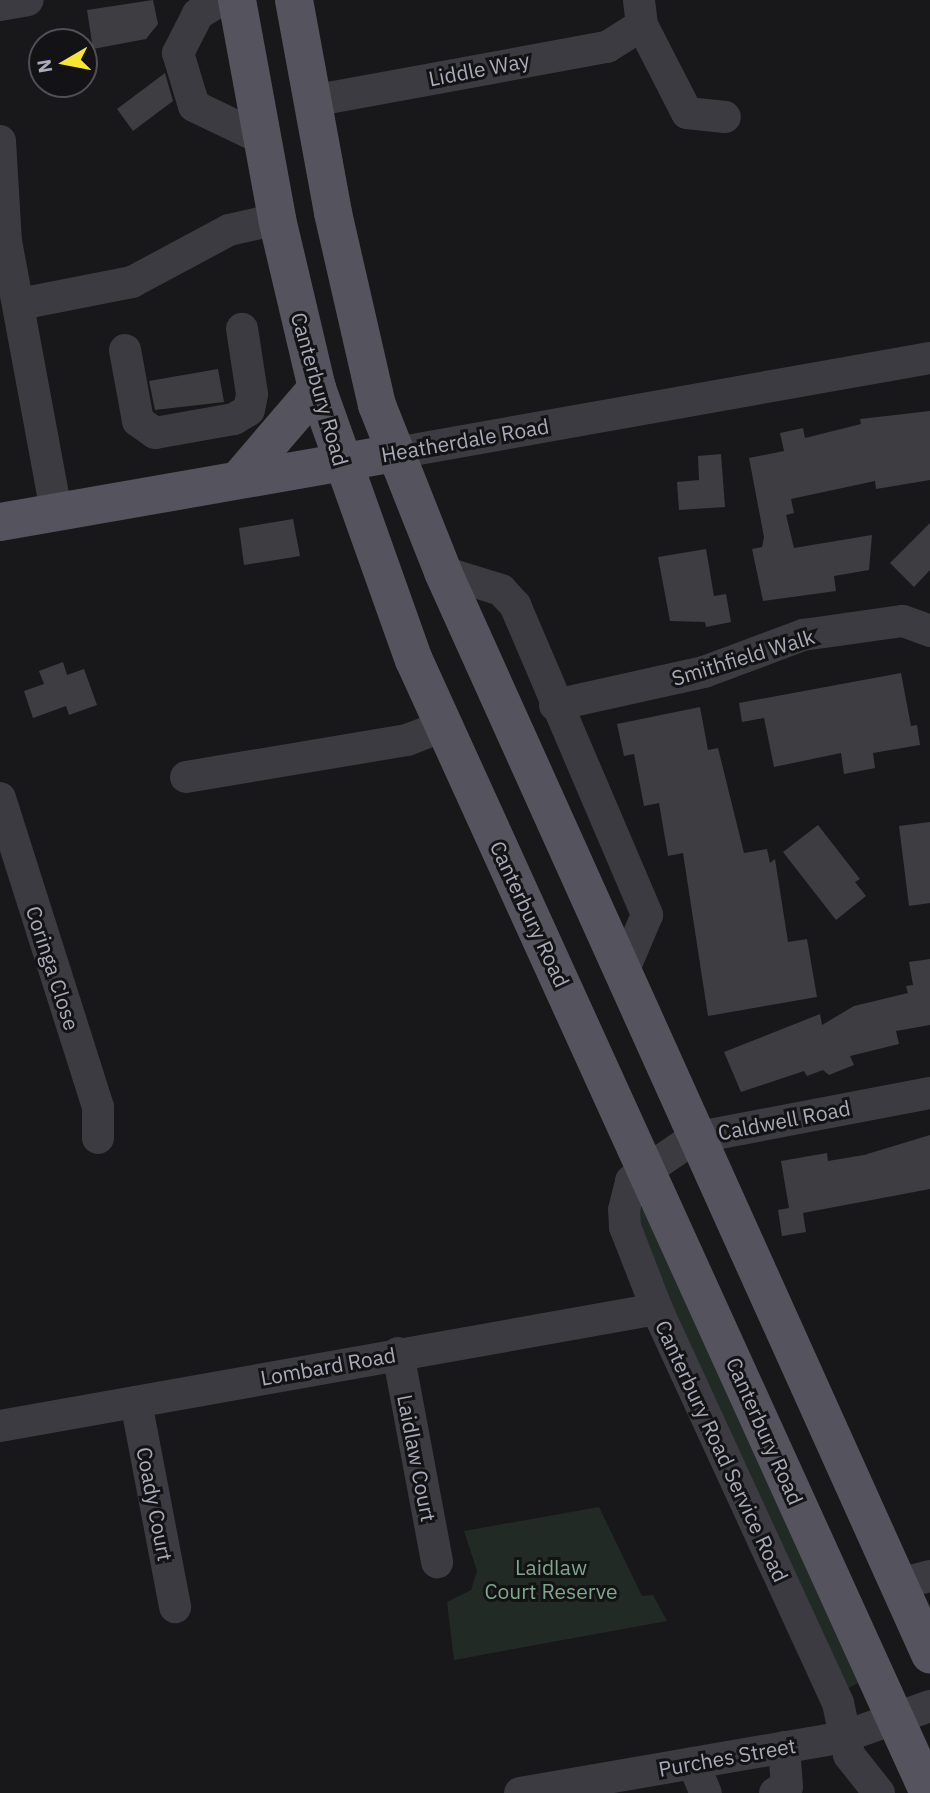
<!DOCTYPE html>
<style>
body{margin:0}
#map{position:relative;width:930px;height:1793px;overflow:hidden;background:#18181a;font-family:"IBM Plex Sans",sans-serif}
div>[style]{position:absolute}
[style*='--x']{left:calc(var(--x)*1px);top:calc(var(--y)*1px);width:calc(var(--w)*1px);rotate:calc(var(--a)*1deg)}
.green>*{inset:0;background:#212a25}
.building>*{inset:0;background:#3e3d42}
.minor>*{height:32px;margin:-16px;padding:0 16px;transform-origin:16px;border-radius:16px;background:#3b3b41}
.major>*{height:38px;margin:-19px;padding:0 19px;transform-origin:19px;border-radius:19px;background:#55545e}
span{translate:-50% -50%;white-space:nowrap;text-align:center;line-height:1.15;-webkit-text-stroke:6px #131315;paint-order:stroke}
.street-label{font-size:21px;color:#aaabba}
.park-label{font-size:21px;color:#80a68c}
.north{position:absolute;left:28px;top:28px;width:70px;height:70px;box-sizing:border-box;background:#131315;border:2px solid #4f5057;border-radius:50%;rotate:260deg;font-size:19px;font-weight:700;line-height:28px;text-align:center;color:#aaabba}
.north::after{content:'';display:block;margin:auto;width:24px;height:32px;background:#f8e632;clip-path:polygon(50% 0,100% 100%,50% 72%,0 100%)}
</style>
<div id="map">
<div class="green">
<div style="clip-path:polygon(644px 1208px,858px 1683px,847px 1689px,637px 1238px,636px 1210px)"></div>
<div style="clip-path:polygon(599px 1507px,642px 1596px,653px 1595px,667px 1621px,454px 1660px,447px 1602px,471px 1590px,477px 1571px,464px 1531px)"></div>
</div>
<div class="building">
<div style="clip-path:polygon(153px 0,158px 24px,146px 39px,93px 49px,87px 10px)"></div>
<div style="clip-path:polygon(165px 73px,173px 101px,133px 131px,117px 109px)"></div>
<div style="clip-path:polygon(218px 369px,224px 402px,155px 410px,149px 381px)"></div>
<div style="clip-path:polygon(930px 411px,930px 480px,876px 489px,875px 481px,791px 499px,794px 513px,786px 515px,794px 548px,872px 535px,869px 570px,834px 576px,836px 591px,763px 601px,752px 549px,762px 547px,764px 537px,749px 458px,784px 451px,780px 433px,803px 428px,805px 438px,861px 424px,860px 419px)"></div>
<div style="clip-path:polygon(721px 454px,725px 507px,679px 510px,677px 482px,699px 480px,698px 456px)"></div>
<div style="clip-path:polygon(293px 519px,300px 556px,244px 565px,239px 528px)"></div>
<div style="clip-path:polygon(930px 523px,930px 570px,914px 587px,890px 563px)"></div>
<div style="clip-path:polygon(706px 549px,714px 596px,726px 594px,731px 622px,706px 627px,705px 622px,670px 621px,658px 557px)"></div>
<div style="clip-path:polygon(63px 662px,67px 675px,84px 669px,97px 705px,69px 715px,66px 706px,33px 718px,24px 691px,44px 684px,39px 671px)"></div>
<div style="clip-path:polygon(901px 673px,911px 726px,917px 725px,920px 745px,873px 753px,875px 768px,844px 774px,841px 753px,774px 767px,764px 718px,742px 722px,739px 703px)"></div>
<div style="clip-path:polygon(700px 707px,708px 750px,718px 748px,744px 853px,767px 849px,770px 863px,775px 859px,788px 942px,807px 939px,817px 997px,708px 1016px,683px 853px,668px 856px,659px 803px,644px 806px,634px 754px,624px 756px,617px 724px)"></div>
<div style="clip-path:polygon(930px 822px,930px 903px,909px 906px,899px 826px)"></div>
<div style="clip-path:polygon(818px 825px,860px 879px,855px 882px,866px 896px,836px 920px,783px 852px)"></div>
<div style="clip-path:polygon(930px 959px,930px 1025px,896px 1031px,899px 1044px,850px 1056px,854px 1065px,829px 1075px,823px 1070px,807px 1076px,804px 1071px,741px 1092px,724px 1052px,820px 1014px,822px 1025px,854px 1006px,908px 993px,906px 986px,913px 985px,909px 962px)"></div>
<div style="clip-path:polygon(930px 1135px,930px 1189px,803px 1213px,806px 1232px,782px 1236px,778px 1210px,789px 1208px,781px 1161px,827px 1153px,828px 1161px,864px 1155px)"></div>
</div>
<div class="minor">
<div style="--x:221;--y:0;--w:27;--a:149"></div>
<div style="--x:198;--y:14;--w:44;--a:117.1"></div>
<div style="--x:178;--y:53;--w:55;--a:73.2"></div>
<div style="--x:194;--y:106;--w:76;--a:25.6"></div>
<div style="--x:0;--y:5;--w:28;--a:-10"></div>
<div style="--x:642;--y:25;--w:99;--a:62.9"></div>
<div style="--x:687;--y:113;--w:38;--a:6"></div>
<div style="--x:312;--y:101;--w:300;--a:-10.4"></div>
<div style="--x:607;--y:47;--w:41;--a:-32.2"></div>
<div style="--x:642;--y:25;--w:25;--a:-97"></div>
<div style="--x:0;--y:141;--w:100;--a:86.6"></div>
<div style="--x:6;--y:241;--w:275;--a:79.5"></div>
<div style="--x:20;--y:304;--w:114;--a:-11.1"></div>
<div style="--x:132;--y:282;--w:110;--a:-28.2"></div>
<div style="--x:229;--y:230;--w:49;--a:-12.9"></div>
<div style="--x:125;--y:350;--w:72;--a:79.6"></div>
<div style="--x:138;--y:421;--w:21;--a:35"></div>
<div style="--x:155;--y:433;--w:80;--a:-10"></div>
<div style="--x:234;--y:419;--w:17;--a:-31"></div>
<div style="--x:249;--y:410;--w:16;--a:-79"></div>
<div style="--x:252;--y:394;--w:66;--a:-98.7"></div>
<div style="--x:396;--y:453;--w:542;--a:-10.09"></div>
<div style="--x:443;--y:572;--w:61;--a:17.2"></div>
<div style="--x:501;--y:590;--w:21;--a:47"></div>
<div style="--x:515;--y:605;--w:337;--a:66.9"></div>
<div style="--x:647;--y:915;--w:64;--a:113"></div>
<div style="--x:555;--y:705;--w:153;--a:-12.5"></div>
<div style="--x:704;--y:672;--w:106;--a:-20.5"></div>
<div style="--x:803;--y:635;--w:101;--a:-8"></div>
<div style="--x:903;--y:621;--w:29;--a:20"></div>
<div style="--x:186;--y:777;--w:224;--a:-9.5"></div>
<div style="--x:407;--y:740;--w:40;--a:-21"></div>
<div style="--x:0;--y:798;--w:324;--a:72.4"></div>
<div style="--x:98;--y:1107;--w:31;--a:90"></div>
<div style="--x:398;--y:1353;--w:213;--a:79.4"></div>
<div style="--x:136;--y:1402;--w:209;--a:79.2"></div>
<div style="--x:0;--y:1426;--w:667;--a:-10.1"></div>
<div style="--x:900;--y:1584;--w:31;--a:-15"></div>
<div style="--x:693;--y:1763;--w:33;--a:67"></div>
<div style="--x:520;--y:1793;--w:328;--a:-9.8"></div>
<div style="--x:843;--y:1737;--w:92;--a:-19.6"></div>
<div style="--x:775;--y:1793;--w:13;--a:-27"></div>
<div style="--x:787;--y:1787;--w:40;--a:-94.3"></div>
<div style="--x:879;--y:1793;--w:48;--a:-128.3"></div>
<div style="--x:849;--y:1755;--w:53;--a:-101.9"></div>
<div style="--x:838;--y:1703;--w:434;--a:-114.7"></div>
<div style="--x:657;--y:1309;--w:88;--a:-111.3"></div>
<div style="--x:625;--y:1227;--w:17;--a:-93"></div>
<div style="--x:624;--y:1210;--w:30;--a:-76"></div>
<div style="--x:631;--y:1181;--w:76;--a:-34.3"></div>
<div style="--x:694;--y:1138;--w:240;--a:-10.8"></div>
</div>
<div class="major">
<div style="--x:237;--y:0;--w:223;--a:79.6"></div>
<div style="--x:277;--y:219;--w:174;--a:76.7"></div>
<div style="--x:317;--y:388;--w:289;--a:70.4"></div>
<div style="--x:414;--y:660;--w:1245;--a:65.56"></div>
<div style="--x:294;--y:0;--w:217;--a:79.6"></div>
<div style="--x:333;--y:213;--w:197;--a:77.1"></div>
<div style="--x:377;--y:405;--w:180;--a:68.4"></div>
<div style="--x:443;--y:572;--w:1187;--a:65.77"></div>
<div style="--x:239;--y:479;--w:120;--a:-49.4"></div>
<div style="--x:0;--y:522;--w:402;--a:-9.9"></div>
</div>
<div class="street-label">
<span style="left:479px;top:69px;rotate:-11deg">Liddle Way</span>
<span style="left:320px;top:389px;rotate:74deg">Canterbury Road</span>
<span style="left:465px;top:440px;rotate:-10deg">Heatherdale Road</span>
<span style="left:743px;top:657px;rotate:-17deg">Smithfield Walk</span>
<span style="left:530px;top:914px;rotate:65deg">Canterbury Road</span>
<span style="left:53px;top:968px;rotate:72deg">Coringa Close</span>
<span style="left:784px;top:1120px;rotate:-11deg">Caldwell Road</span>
<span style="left:328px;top:1366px;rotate:-10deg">Lombard Road</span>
<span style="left:765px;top:1431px;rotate:66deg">Canterbury Road</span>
<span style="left:722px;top:1451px;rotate:65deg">Canterbury Road Service Road</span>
<span style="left:417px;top:1458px;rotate:79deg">Laidlaw Court</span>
<span style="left:155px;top:1504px;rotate:79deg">Coady Court</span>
<span style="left:727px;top:1757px;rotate:-10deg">Purches Street</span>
</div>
<div class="park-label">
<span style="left:551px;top:1579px">Laidlaw<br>Court Reserve</span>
</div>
<div class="north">N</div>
</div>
